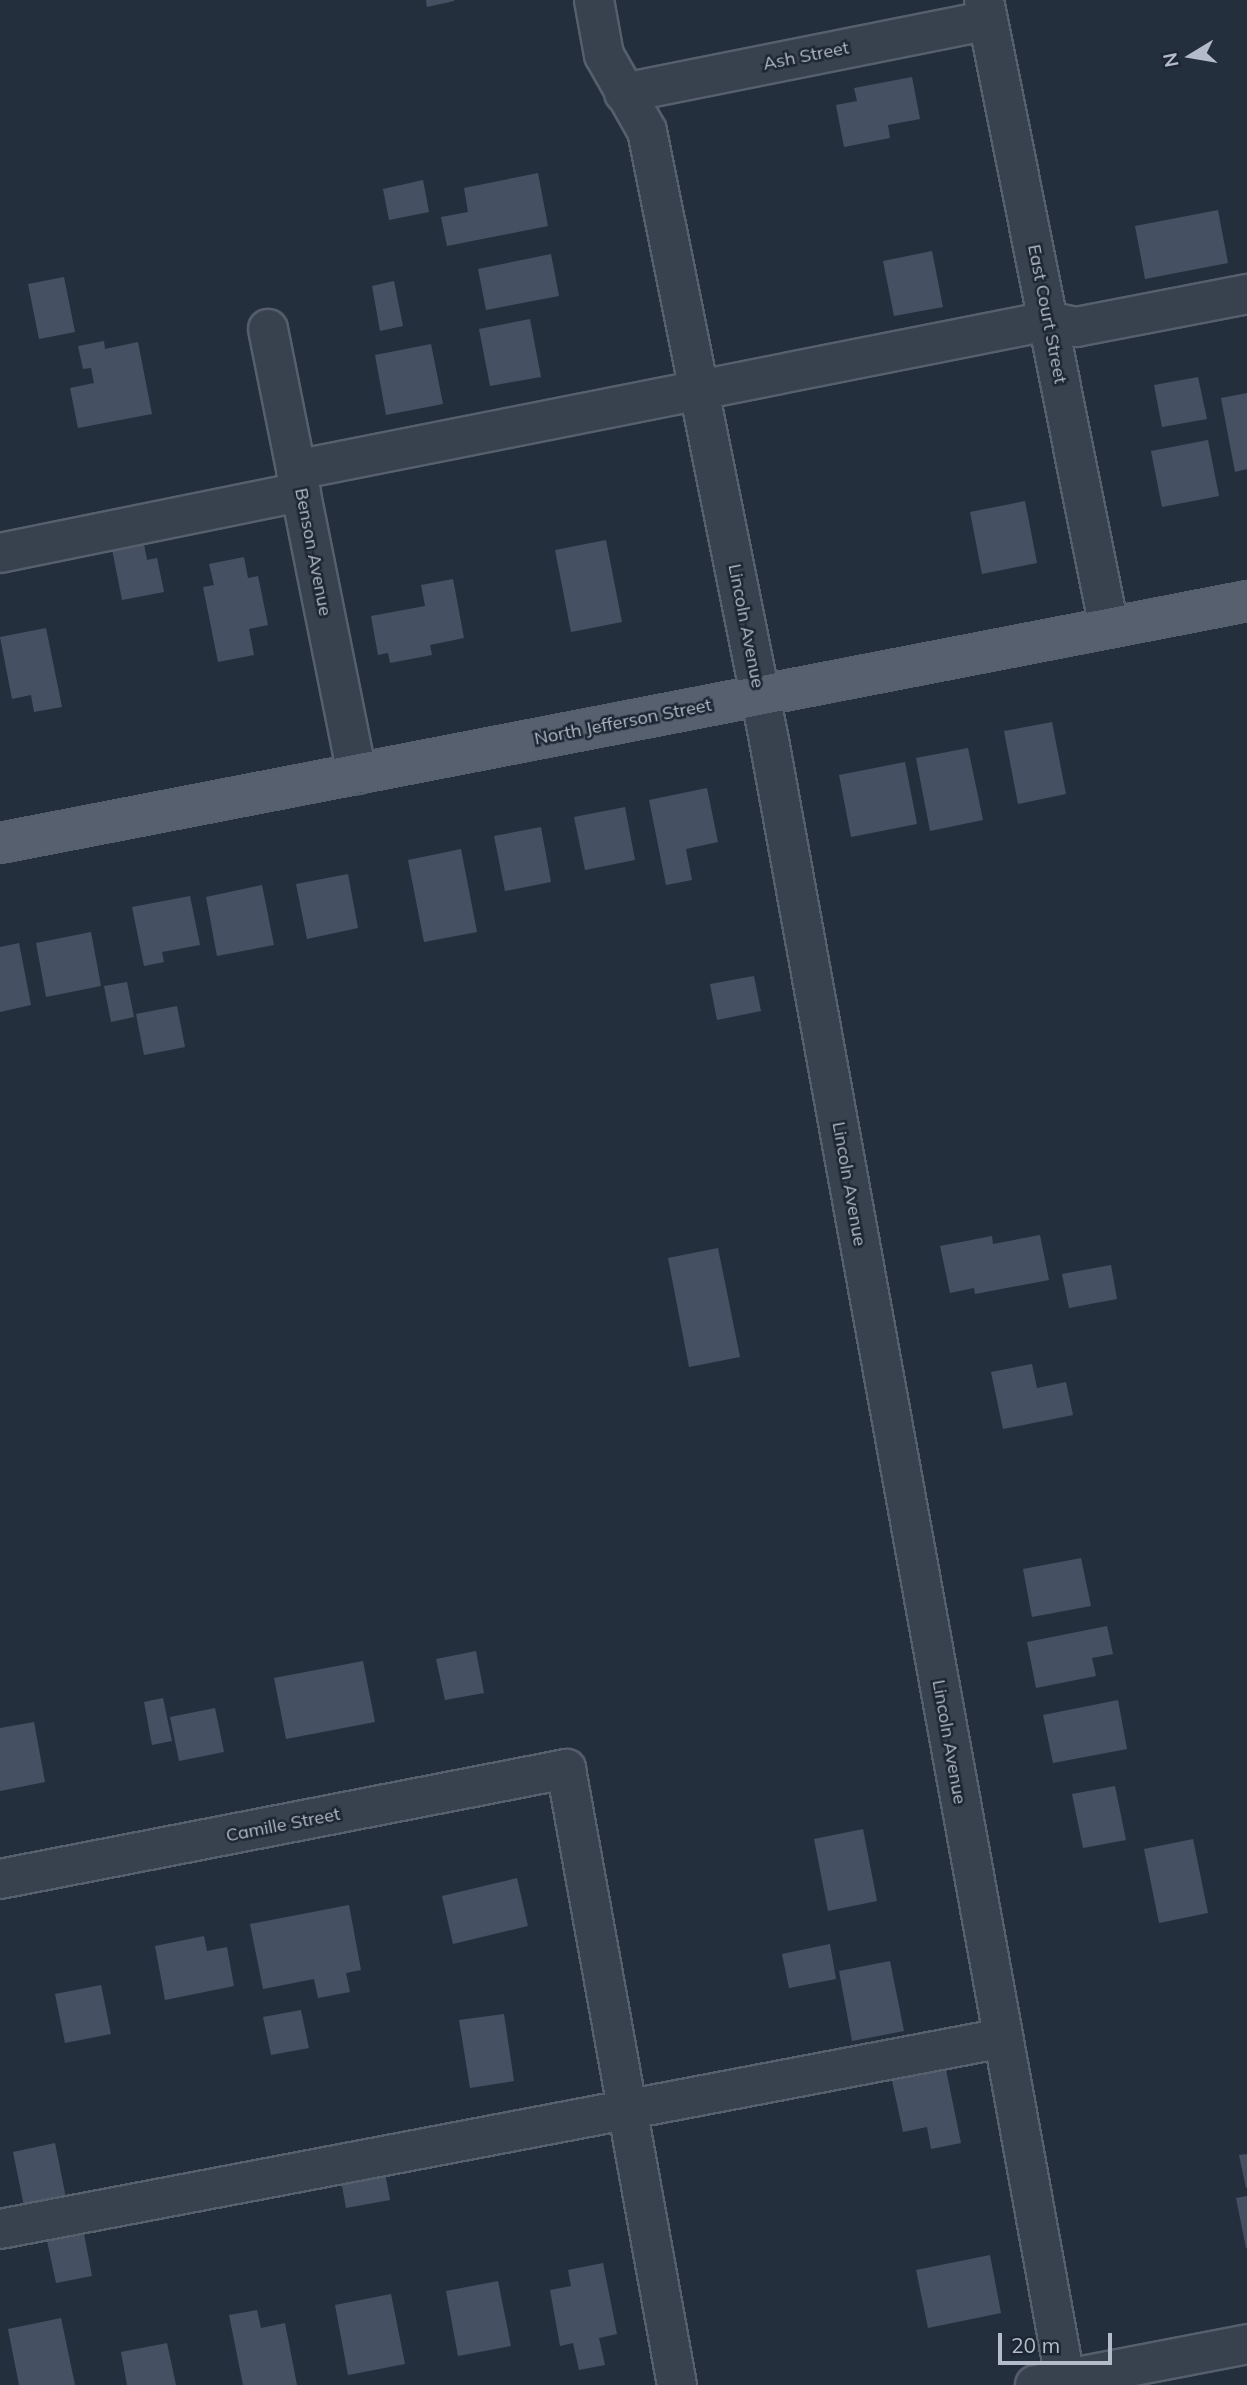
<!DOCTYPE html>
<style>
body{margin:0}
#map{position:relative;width:1247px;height:2385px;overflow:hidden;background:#242f3e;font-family:Mulish,sans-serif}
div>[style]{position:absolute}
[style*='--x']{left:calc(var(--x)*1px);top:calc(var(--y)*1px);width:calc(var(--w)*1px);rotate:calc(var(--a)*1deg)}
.building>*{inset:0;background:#455162}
.roads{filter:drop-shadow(2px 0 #565f6c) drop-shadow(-2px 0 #565f6c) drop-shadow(0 2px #565f6c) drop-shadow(0 -2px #565f6c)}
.minor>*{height:38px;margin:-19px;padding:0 19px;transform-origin:19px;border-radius:19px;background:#38414e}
.major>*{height:38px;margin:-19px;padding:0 19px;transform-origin:19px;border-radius:19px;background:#56606e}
span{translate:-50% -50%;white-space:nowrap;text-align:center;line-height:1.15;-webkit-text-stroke:5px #1d2633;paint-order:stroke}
.street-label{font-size:18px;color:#b4bcc9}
.north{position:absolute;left:1156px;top:21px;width:70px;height:70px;-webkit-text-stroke:5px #1d2633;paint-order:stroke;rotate:259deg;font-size:19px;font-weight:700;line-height:28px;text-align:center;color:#b4bcc9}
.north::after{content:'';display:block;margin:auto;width:24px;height:32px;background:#b4bcc9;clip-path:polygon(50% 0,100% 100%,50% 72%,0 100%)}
.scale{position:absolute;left:998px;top:2333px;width:114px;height:32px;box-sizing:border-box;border:4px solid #b4bcc9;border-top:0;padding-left:9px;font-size:21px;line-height:24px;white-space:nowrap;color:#b4bcc9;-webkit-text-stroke:5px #1d2633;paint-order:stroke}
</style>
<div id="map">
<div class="building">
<div style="clip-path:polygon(426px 0,454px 0,454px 1px,427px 7px)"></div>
<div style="clip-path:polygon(912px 77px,920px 119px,888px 125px,890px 138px,844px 147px,836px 105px,857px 101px,854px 88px)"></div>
<div style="clip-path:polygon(538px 173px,548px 226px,447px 246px,441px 217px,468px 212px,464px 188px)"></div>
<div style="clip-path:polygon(423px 180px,429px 212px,389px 220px,383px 189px)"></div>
<div style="clip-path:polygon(1218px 210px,1228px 263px,1145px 279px,1135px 226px)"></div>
<div style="clip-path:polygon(932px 251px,943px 307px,894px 316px,883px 261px)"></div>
<div style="clip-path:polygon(551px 254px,559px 296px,486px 310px,478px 269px)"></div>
<div style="clip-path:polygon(64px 277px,75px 332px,39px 339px,28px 284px)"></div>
<div style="clip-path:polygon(394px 281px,403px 326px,380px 331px,372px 286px)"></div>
<div style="clip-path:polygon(530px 319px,541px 377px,490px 386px,479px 329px)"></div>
<div style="clip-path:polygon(104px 341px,105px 349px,138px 342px,152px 414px,78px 428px,70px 388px,94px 383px,91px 368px,83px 369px,78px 346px)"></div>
<div style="clip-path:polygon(431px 344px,443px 404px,386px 415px,375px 355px)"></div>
<div style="clip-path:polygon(1198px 377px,1207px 419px,1162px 427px,1154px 385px)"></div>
<div style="clip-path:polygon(1247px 393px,1247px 469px,1235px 472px,1221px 398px)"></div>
<div style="clip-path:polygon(1208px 440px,1219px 496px,1162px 507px,1151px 451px)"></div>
<div style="clip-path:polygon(1025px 501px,1037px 563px,982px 574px,970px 512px)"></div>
<div style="clip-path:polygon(142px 533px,147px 560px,157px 558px,164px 592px,122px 600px,110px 539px)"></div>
<div style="clip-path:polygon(606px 540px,622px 622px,571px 632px,555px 550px)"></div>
<div style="clip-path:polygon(244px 557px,248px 578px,258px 576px,268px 625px,249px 629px,254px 655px,218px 662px,203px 587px,214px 585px,209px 564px)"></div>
<div style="clip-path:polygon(453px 579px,464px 638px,430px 645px,432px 655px,390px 663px,388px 653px,378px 655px,371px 616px,425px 606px,421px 585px)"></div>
<div style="clip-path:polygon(46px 628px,62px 707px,34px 712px,31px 695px,12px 699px,0 637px)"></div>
<div style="clip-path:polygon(1052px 722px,1066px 794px,1018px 804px,1004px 731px)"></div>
<div style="clip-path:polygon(968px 748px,983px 820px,930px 831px,916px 758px)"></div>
<div style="clip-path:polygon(905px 762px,917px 824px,851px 837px,839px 775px)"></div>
<div style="clip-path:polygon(707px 788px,718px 842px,686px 849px,692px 880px,666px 885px,649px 800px)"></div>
<div style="clip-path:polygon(625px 807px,635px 860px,585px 870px,574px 817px)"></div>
<div style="clip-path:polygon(541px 827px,551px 882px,505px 891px,494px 836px)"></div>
<div style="clip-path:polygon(461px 849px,477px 932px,424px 942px,408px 860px)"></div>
<div style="clip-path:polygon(348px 874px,358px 928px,307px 939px,296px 884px)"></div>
<div style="clip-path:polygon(262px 885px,274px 945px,217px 956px,206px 897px)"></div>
<div style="clip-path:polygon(190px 896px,200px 945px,162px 952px,164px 962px,144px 966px,132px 907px)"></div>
<div style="clip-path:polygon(91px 932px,101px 986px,46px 997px,36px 943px)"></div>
<div style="clip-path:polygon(19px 943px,31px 1005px,0 1012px,0 947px)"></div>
<div style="clip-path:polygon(754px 976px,761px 1011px,717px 1020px,710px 984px)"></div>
<div style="clip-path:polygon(127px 982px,134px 1017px,111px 1022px,104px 986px)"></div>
<div style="clip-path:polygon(177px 1006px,185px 1047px,144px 1055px,136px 1014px)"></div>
<div style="clip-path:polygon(1040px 1235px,1049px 1280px,975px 1294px,974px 1288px,950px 1293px,940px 1246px,992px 1236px,993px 1244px)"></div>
<div style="clip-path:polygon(718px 1248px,740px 1357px,689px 1367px,668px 1258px)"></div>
<div style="clip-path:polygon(1111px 1265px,1117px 1299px,1069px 1308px,1062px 1274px)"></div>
<div style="clip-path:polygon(1032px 1364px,1037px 1388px,1066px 1382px,1073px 1415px,1003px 1429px,991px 1372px)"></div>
<div style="clip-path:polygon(1081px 1558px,1091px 1606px,1032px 1617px,1023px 1569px)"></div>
<div style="clip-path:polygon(1107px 1626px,1113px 1654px,1092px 1658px,1096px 1676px,1036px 1688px,1027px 1642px)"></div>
<div style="clip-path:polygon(476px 1651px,484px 1693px,445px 1700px,436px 1659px)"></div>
<div style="clip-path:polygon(363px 1661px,375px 1722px,286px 1739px,274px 1678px)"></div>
<div style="clip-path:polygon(163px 1698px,172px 1741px,152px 1745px,144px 1702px)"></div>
<div style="clip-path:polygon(1118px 1700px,1127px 1749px,1053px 1763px,1043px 1715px)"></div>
<div style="clip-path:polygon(215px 1708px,224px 1752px,179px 1761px,170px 1717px)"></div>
<div style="clip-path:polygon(34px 1722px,45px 1782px,0 1791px,0 1728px)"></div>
<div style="clip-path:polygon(1115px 1786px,1126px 1840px,1083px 1848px,1072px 1794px)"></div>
<div style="clip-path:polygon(863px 1829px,877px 1901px,828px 1911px,814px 1839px)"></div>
<div style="clip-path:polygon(1193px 1839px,1208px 1913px,1159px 1923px,1144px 1849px)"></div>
<div style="clip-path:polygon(517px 1878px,528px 1926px,453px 1944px,442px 1896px)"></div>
<div style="clip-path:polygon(349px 1905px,361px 1970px,346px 1973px,350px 1992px,318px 1998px,314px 1979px,263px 1989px,250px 1924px)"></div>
<div style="clip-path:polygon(204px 1936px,207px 1951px,227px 1947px,234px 1986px,165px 2000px,155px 1946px)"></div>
<div style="clip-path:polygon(830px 1944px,836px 1979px,789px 1988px,782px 1954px)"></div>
<div style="clip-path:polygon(890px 1961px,904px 2031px,852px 2041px,839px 1971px)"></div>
<div style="clip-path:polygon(101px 1985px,111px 2034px,65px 2043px,55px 1994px)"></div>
<div style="clip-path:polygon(301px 2010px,309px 2048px,271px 2055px,263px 2017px)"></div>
<div style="clip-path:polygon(504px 2014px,514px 2081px,470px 2088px,459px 2020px)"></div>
<div style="clip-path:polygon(945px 2065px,961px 2143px,931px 2149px,927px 2127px,903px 2132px,891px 2076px)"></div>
<div style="clip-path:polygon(55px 2143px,67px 2203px,25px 2211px,13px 2152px)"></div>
<div style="clip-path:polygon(1247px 2154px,1247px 2188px,1246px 2188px,1239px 2155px)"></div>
<div style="clip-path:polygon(384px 2167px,390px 2200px,346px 2208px,340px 2175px)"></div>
<div style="clip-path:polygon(1247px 2196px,1247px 2248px,1246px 2248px,1236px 2198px)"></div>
<div style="clip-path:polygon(83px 2229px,92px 2276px,56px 2283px,46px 2236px)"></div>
<div style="clip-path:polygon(990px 2255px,1001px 2313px,928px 2328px,916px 2270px)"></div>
<div style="clip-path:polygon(603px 2263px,617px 2334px,599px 2338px,605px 2365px,579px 2370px,573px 2343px,560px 2346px,550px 2290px,571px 2286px,568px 2270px)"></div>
<div style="clip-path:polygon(498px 2281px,511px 2346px,458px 2356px,446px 2291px)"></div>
<div style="clip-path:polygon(391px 2294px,405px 2364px,348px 2375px,335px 2305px)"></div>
<div style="clip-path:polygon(257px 2310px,261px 2328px,285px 2323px,297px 2385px,243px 2385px,229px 2315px)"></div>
<div style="clip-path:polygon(61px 2318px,75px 2385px,19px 2385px,8px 2329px)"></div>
<div style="clip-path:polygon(167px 2343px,176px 2385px,127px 2385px,121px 2352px)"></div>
</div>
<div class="roads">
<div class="minor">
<div style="--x:594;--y:0;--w:56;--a:79.7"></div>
<div style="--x:604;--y:55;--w:87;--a:60.5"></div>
<div style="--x:647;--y:131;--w:621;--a:78.67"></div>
<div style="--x:769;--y:740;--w:1666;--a:79.76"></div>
<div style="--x:984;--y:0;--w:640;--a:78.74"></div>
<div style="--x:624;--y:93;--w:371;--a:-11.3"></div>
<div style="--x:268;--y:329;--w:454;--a:78.7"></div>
<div style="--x:296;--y:470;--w:767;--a:-11.21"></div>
<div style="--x:1048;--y:321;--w:29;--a:12"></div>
<div style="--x:1076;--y:327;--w:174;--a:-10.9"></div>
<div style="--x:0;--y:553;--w:307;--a:-11.5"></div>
<div style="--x:0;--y:1879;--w:577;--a:-11"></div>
<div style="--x:566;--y:1769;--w:626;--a:79.79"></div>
<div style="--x:0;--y:2229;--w:1021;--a:-10.78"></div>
<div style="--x:1035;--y:2385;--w:216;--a:-10.9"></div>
</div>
<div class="major">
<div style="--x:0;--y:843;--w:1270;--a:-10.98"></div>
</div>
</div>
<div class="street-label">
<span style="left:806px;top:56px;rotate:-11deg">Ash Street</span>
<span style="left:1047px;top:314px;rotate:79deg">East Court Street</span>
<span style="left:313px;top:552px;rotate:79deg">Benson Avenue</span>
<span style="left:746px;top:626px;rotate:79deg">Lincoln Avenue</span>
<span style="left:623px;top:722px;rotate:-11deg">North Jefferson Street</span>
<span style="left:849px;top:1184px;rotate:80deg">Lincoln Avenue</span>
<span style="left:949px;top:1742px;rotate:80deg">Lincoln Avenue</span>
<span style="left:283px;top:1825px;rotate:-11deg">Camille Street</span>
</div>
<div class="north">N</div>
<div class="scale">20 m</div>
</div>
